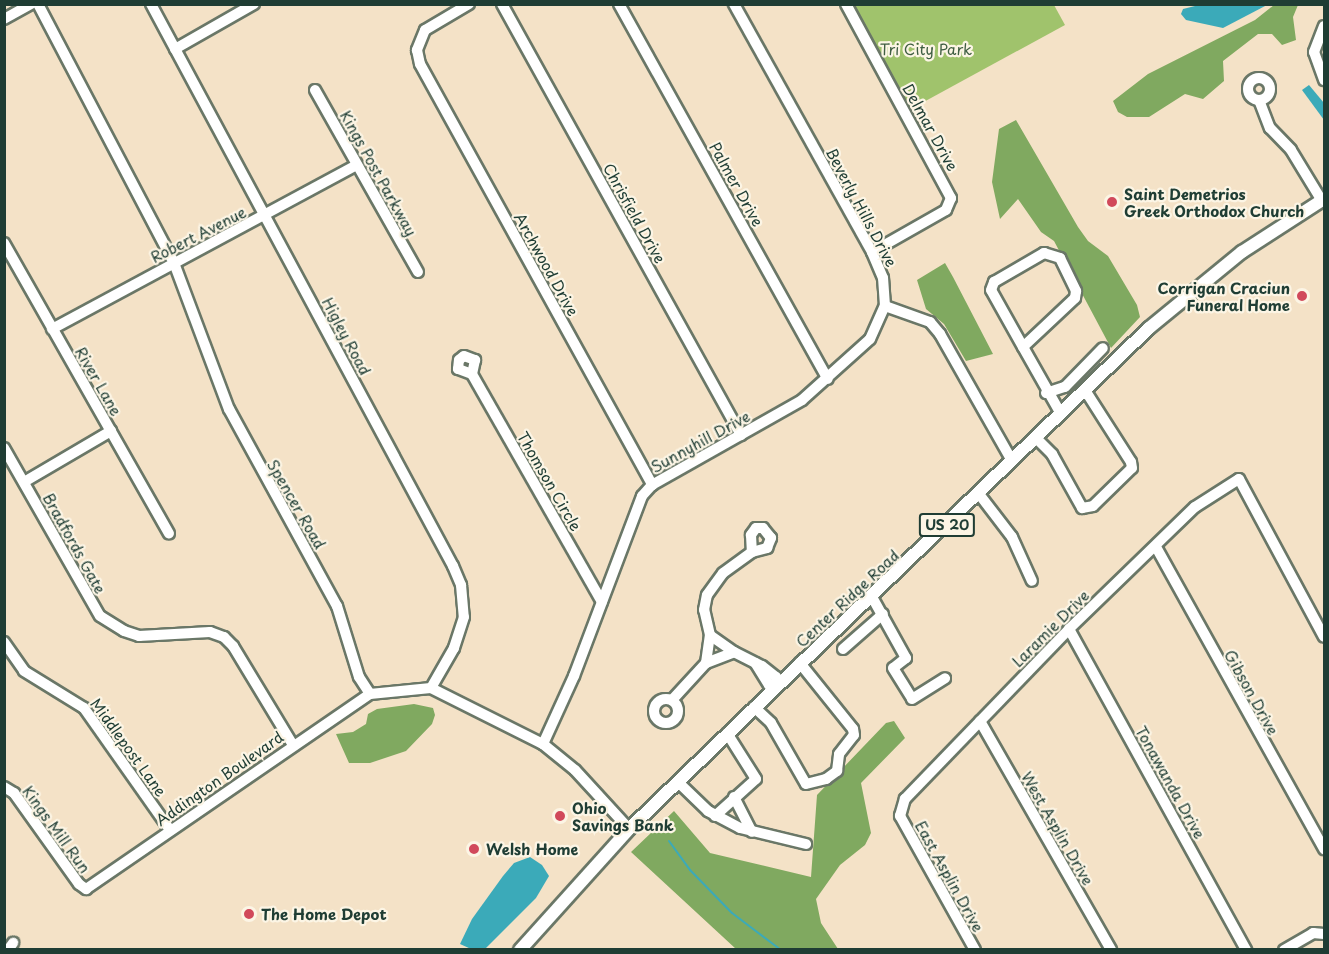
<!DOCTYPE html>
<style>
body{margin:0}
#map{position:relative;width:1329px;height:954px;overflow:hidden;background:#f4e2c7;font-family:"Playpen Sans",sans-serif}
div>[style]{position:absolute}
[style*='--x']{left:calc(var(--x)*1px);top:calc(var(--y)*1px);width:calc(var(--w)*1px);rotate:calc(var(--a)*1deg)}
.green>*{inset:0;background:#a0c36c}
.forest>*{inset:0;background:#80a960}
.water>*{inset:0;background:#3baab9}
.stream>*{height:2px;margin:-1px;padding:0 1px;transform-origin:1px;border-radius:1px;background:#3baab9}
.roads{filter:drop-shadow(2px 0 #6a7767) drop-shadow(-2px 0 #6a7767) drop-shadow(0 2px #6a7767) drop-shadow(0 -2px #6a7767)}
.minor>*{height:10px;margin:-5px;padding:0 5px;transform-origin:5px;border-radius:5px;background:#fff}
.minor>.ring{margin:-5px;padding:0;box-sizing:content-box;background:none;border:10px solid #fff;border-radius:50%}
.major>*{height:12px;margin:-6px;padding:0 6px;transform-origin:6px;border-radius:6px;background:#fff}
.dots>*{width:16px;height:16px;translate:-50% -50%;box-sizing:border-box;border:3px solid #fcf5e5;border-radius:50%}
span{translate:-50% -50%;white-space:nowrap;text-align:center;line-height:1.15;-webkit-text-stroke:4.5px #fcf5e5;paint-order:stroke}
.shield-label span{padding:2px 4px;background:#fcf5e5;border:2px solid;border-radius:4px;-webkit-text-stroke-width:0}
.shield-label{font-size:14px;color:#1f3d34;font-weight:700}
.park-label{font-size:15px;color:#3f5e42}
.street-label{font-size:15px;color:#1f3d34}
.poi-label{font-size:15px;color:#1f3d34;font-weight:700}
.left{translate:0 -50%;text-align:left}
.right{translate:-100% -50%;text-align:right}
.frame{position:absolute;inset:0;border:6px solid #1f3d34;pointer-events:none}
</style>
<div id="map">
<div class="green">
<div style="clip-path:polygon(851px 5px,1054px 5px,1065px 25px,909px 110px)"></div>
</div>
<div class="forest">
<div style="clip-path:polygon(1274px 5px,1298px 5px,1293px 17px,1296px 40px,1282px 45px,1272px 34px,1258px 34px,1223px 61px,1224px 81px,1203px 99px,1185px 94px,1149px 117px,1127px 117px,1118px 112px,1113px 101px,1148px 74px,1255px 20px)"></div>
<div style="clip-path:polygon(1016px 120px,1078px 227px,1088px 241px,1108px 256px,1137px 305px,1140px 317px,1111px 348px,1054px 241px,1041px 232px,1018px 199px,1000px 219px,992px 182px,999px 129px)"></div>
<div style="clip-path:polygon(945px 263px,953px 277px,993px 354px,966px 361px,944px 324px,926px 309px,917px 280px)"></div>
<div style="clip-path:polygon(414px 704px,433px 708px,435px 715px,432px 724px,406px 751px,370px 763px,349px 763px,336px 734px,353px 732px,366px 724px,368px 714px,377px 709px)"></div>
<div style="clip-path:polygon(894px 721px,905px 738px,861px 783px,871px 833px,865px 845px,840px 865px,816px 899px,821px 923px,838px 949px,736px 949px,631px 852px,674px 811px,710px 853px,811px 877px,817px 795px,886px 723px)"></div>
</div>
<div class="water">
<div style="clip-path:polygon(1199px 5px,1267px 5px,1223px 28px,1186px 20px,1181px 14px,1183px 9px)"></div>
<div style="clip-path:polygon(1309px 85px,1324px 103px,1324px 120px,1302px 90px)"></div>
<div style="clip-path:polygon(530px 857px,542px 865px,549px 876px,536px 898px,485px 949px,471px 949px,460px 944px,472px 919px,503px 876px,514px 863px)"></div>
</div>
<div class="stream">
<div style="--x:669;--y:841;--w:36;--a:54"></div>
<div style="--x:690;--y:870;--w:60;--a:45.7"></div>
<div style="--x:732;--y:913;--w:61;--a:37.1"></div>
</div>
<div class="roads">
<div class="minor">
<div style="--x:38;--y:4;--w:293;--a:62.3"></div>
<div style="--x:174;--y:263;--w:156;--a:69.4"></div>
<div style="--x:229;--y:409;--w:225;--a:61.3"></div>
<div style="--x:337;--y:606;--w:74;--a:72.8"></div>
<div style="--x:359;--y:677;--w:20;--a:57"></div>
<div style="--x:151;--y:4;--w:638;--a:61.75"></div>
<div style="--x:453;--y:566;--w:21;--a:67"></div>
<div style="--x:461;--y:585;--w:32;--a:85"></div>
<div style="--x:464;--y:617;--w:33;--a:108"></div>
<div style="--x:454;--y:648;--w:46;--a:119.9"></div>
<div style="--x:469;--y:4;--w:51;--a:149.4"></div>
<div style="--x:425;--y:30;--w:22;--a:112"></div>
<div style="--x:417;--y:50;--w:14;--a:78"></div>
<div style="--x:420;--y:64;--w:481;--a:61.1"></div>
<div style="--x:502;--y:4;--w:493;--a:61"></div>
<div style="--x:619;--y:4;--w:429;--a:60.9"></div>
<div style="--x:846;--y:4;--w:221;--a:61.6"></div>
<div style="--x:951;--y:198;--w:13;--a:113"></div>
<div style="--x:946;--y:210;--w:85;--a:150.4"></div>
<div style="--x:4;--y:19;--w:31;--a:-29"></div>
<div style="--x:1324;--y:26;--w:28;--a:111"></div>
<div style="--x:1314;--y:52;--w:30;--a:70"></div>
<div style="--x:175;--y:49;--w:91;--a:-29.7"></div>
<div class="ring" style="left:1248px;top:78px;width:12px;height:12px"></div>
<div style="--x:315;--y:90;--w:209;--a:60.5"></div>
<div style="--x:1259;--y:100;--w:30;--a:69"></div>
<div style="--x:1270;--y:128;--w:30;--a:46"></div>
<div style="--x:1291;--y:150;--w:60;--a:58.7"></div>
<div style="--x:4;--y:243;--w:334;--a:60.4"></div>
<div style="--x:1044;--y:253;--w:17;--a:17"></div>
<div style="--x:1060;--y:258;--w:37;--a:64"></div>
<div style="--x:1076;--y:291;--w:7;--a:98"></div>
<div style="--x:1075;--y:298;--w:71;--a:136.7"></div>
<div style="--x:1023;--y:347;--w:65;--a:-119.3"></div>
<div style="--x:991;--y:290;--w:9;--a:-69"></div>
<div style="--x:994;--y:282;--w:58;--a:-30.1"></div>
<div style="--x:885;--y:306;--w:48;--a:19.6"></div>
<div style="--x:930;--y:322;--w:16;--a:50"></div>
<div style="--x:940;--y:334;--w:146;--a:60.4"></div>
<div style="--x:52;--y:329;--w:346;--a:-28.3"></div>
<div style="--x:1023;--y:347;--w:77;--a:60.4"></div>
<div style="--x:472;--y:374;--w:15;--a:-160"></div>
<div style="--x:458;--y:369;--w:9;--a:-84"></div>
<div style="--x:459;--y:360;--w:6;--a:-39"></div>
<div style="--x:464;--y:356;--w:12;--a:20"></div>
<div style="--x:475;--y:360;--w:14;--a:102"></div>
<div style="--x:472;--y:374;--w:262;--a:60.3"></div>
<div style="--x:1046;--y:393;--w:20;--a:-18"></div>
<div style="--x:1065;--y:387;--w:54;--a:-45.7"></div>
<div style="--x:1036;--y:438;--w:23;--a:45"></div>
<div style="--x:1052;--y:454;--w:62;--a:60.9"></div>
<div style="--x:1082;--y:508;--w:11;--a:-10"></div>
<div style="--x:1093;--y:506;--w:54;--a:-44.3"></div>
<div style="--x:1132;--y:468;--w:6;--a:-99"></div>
<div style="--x:1131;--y:462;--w:85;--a:-122.6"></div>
<div style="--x:4;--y:448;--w:193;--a:60.3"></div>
<div style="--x:100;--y:616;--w:28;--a:32"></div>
<div style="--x:124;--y:631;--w:16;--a:18"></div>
<div style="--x:139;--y:636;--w:71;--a:-3.2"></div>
<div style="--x:210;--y:632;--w:15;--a:20"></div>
<div style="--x:224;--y:637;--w:13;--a:45"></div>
<div style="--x:233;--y:646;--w:116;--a:58.8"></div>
<div style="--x:24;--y:482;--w:101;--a:-30.4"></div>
<div style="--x:979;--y:494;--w:54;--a:52.5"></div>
<div style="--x:1012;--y:537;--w:48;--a:65.6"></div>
<div style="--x:1156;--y:547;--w:346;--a:60.9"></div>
<div style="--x:872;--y:597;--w:70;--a:60.9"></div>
<div style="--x:906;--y:658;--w:16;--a:142"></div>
<div style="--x:893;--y:668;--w:36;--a:58"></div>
<div style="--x:912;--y:699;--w:39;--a:-32"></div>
<div style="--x:1069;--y:629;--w:367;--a:61.1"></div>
<div style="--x:4;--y:642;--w:35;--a:55"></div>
<div style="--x:24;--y:671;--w:70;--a:31.7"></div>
<div style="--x:84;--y:708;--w:149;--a:54.8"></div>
<div style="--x:843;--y:649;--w:53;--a:-41.2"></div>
<div style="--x:734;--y:652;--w:29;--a:-145"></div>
<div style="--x:710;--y:635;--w:26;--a:-103"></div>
<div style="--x:704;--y:610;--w:15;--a:-79"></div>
<div style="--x:707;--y:595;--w:27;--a:-54"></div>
<div style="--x:723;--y:573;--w:36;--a:-36"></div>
<div style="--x:752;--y:552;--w:16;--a:-15"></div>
<div style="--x:767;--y:548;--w:11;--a:-68"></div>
<div style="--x:771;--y:538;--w:13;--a:-129"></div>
<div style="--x:763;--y:528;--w:7;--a:180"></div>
<div style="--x:756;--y:528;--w:9;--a:126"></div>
<div style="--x:751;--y:535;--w:17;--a:87"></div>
<div style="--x:706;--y:663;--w:28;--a:-82"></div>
<div class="ring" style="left:654px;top:699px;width:14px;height:14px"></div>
<div style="--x:672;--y:700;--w:50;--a:-47.4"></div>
<div style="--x:706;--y:663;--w:30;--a:-21"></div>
<div style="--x:734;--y:652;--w:31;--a:27"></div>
<div style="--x:762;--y:666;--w:18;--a:38"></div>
<div style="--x:776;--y:677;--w:9;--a:84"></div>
<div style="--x:777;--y:686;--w:8;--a:-173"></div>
<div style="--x:769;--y:685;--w:26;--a:-122"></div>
<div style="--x:754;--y:707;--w:23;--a:43"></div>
<div style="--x:771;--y:723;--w:70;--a:60.2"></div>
<div style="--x:806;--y:784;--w:21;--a:-14"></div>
<div style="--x:826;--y:779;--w:14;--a:-36"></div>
<div style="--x:837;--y:771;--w:17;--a:-83"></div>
<div style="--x:839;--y:754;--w:24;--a:-52"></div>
<div style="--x:854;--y:735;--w:6;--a:-99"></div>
<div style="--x:853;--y:729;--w:85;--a:-128.8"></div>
<div style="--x:980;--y:721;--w:264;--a:60.2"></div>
<div style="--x:543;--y:744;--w:75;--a:-65.5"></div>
<div style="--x:574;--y:676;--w:192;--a:-69.3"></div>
<div style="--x:642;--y:496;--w:15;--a:-48"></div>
<div style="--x:652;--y:485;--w:172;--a:-29.5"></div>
<div style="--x:802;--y:400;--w:91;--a:-41.9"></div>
<div style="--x:870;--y:339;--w:36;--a:-66"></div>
<div style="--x:885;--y:306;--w:28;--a:-94"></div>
<div style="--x:883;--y:278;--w:28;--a:-113"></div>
<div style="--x:872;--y:252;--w:284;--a:-119.1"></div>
<div style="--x:678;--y:782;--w:42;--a:44"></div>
<div style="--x:708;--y:811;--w:36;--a:28"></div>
<div style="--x:740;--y:828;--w:68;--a:13.6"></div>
<div style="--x:4;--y:787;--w:12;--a:31"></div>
<div style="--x:14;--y:793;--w:112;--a:54.5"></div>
<div style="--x:79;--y:884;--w:9;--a:36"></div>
<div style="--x:86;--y:889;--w:345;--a:-34.5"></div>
<div style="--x:370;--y:694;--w:61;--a:-5.6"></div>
<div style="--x:431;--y:688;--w:125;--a:26.6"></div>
<div style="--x:543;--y:744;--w:41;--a:39.1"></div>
<div style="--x:575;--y:770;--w:80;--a:47.5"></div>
<div style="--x:734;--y:797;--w:39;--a:63"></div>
<div style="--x:715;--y:816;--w:55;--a:-42.1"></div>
<div style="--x:756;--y:779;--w:54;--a:-122.2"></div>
<div style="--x:8;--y:950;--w:9;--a:-54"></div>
<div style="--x:975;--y:950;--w:154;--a:-119.2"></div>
<div style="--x:900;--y:816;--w:18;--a:-74"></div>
<div style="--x:905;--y:799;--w:236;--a:-46"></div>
<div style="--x:1069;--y:629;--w:175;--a:-44.1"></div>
<div style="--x:1195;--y:507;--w:52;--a:-32.5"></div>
<div style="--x:1239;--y:479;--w:179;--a:61.7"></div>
<div style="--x:1284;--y:950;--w:34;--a:-30"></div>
<div style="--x:1313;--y:933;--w:11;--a:5"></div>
</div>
<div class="major">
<div style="--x:520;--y:950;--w:163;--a:-48"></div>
<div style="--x:629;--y:829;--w:722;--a:-43.93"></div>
<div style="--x:1149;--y:328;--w:120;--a:-39.3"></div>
<div style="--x:1242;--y:252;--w:98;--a:-32.9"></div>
</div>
</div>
<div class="dots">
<div style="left:1112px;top:202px;background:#d1495b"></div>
<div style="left:1302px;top:296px;background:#d1495b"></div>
<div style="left:560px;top:816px;background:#d1495b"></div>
<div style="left:474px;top:849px;background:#d1495b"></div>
<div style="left:249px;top:914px;background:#d1495b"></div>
</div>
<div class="shield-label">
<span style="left:947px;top:525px">US 20</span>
</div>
<div class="park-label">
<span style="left:926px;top:49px">Tri City Park</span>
</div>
<div class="street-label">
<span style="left:931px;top:127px;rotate:61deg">Delmar Drive</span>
<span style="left:379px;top:173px;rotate:61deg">Kings Post Parkway</span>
<span style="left:737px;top:184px;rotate:61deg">Palmer Drive</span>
<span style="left:862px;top:207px;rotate:62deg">Beverly Hills Drive</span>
<span style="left:635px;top:213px;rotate:61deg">Chrisfield Drive</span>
<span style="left:198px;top:234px;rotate:-27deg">Robert Avenue</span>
<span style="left:547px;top:264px;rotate:61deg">Archwood Drive</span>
<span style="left:347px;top:336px;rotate:62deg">Higley Road</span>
<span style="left:99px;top:381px;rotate:60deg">River Lane</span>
<span style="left:700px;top:441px;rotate:-29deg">Sunnyhill Drive</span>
<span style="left:550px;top:481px;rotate:60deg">Thomson Circle</span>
<span style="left:297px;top:504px;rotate:60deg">Spencer Road</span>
<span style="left:75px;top:543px;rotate:61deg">Bradfords Gate</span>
<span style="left:847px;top:598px;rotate:-43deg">Center Ridge Road</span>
<span style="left:1050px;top:628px;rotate:-45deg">Laramie Drive</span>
<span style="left:1252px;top:692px;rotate:61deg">Gibson Drive</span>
<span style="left:129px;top:747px;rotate:54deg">Middlepost Lane</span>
<span style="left:219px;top:778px;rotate:-35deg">Addington Boulevard</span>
<span style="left:1171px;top:782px;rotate:61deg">Tonawanda Drive</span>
<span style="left:1058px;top:828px;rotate:60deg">West Asplin Drive</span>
<span style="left:57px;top:829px;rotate:54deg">Kings Mill Run</span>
<span style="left:950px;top:876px;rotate:61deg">East Asplin Drive</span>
</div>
<div class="poi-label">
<span class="left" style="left:1124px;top:202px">Saint Demetrios<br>Greek Orthodox Church</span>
<span class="right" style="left:1290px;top:296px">Corrigan Craciun<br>Funeral Home</span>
<span class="left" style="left:572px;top:816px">Ohio<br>Savings Bank</span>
<span class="left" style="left:486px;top:849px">Welsh Home</span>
<span class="left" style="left:261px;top:914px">The Home Depot</span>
</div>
<div class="frame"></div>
</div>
